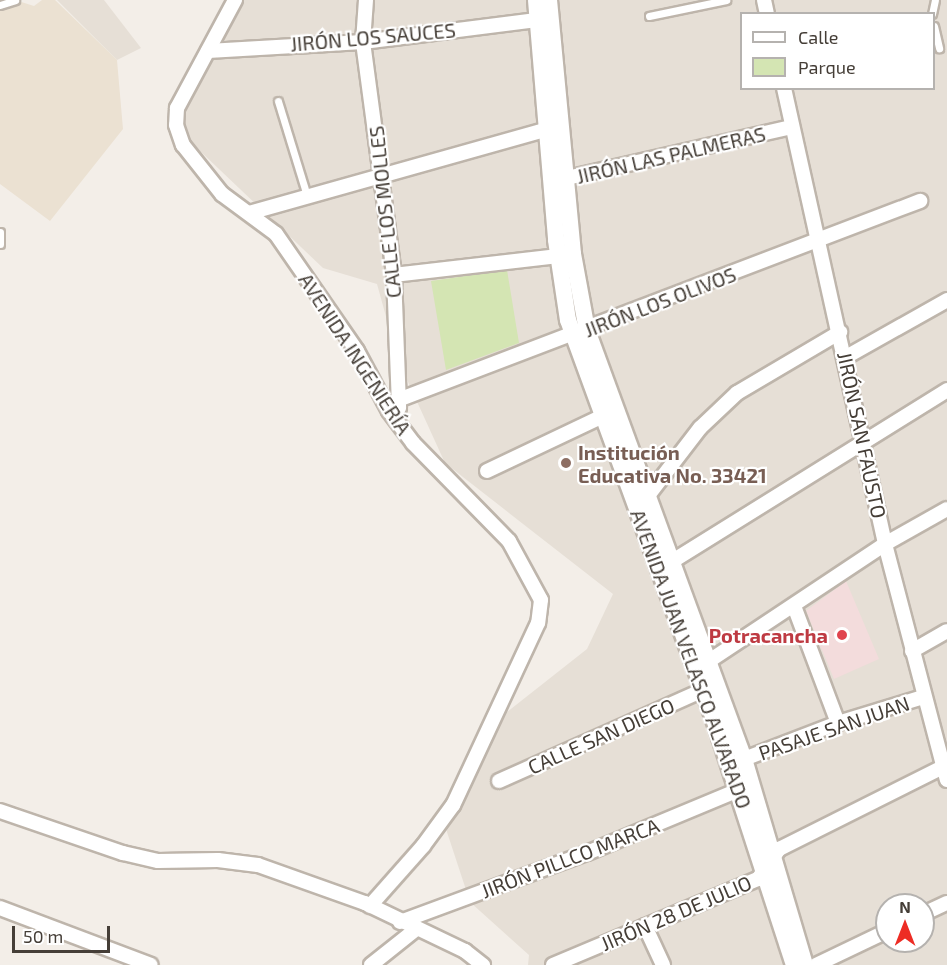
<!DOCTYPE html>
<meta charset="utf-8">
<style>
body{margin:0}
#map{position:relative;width:947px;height:965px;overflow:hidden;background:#f3eee8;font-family:"Exo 2",sans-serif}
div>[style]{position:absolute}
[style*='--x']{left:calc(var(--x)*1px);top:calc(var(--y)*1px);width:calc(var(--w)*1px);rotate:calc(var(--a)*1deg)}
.residential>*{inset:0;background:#e6dfd6}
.education>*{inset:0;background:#ebe1d2}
.medical>*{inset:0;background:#f3dcdc}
.green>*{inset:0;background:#d4e5b3}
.roads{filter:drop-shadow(2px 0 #beb5ab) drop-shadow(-2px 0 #beb5ab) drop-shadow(0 2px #beb5ab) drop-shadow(0 -2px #beb5ab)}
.service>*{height:7px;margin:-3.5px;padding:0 3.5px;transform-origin:3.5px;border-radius:3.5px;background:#fff}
.minor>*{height:14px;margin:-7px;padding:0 7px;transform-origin:7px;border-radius:7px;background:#fff}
.tertiary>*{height:16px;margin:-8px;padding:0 8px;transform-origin:8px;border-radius:8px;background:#fff}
.dots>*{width:16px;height:16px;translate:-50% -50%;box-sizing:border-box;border:3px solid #fff;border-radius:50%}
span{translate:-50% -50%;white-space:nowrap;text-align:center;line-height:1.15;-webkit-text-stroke:4.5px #fff;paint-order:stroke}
.street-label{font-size:20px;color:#453e37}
.education-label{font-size:20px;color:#785e54;font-weight:700}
.left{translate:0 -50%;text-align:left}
.health-label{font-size:20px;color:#be3a42;font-weight:700}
.right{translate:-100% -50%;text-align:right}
.legend{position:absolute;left:740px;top:12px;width:195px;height:78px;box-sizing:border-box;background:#fff;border:2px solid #b5b2af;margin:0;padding:8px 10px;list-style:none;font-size:18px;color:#453e37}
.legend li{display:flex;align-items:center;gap:12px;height:30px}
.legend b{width:30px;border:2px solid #b5b2af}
.north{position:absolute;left:875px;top:893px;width:60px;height:60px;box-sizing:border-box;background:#fff;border:2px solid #b5b2af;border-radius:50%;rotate:0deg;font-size:16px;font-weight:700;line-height:24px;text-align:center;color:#453e37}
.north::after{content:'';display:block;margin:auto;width:21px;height:27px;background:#ed2c24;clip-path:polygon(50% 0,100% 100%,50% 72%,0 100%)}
.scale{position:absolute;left:12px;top:926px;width:98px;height:27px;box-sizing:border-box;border:3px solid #453e37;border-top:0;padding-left:8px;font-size:18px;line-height:21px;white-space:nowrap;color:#453e37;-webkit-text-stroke:4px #fff;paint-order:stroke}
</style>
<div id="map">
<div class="residential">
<div style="clip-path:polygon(57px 0,104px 0,141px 48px,117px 60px)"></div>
<div style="clip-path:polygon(evenodd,225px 0,947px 0,947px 965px,528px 965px,529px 955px,470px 902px,445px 826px,484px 730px,587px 649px,613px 594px,445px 463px,398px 360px,377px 284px,323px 268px,179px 131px,193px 66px,225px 0,742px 14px,934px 14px,934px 88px,742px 88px,742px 14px,225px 0,887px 905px,923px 905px,923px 941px,887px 941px,887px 905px)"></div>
</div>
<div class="education">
<div style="clip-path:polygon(15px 0,34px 6px,42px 0,55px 0,117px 60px,123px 129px,50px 221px,0 184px,0 7px)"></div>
</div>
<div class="medical">
<div style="clip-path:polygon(846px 581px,879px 659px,834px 679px,806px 611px)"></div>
</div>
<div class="green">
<div style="clip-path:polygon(507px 270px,519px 343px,446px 370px,431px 281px)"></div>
</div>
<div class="roads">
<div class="service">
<div style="--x:0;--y:5;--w:16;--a:-18"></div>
<div style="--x:932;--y:14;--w:14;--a:-78"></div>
<div style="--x:649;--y:16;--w:79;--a:-11.7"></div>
<div style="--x:934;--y:26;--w:23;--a:77"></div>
<div style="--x:278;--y:101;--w:99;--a:73"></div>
<div style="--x:0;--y:232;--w:12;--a:90"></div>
</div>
<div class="minor">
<div style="--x:235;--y:0;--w:123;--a:118.2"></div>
<div style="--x:177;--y:108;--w:17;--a:93"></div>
<div style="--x:176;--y:125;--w:21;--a:71"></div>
<div style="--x:183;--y:145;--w:63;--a:51.5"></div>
<div style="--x:222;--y:194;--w:67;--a:36.5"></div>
<div style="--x:276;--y:234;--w:142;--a:55.3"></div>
<div style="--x:357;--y:351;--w:68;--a:61.9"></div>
<div style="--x:389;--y:411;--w:40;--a:53"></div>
<div style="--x:413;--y:443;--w:137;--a:45.6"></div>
<div style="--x:509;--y:541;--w:67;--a:61.5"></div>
<div style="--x:541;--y:600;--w:23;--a:97"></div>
<div style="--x:538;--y:623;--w:201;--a:115"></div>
<div style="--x:453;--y:805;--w:51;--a:126.2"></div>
<div style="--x:423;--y:846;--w:80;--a:131.5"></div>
<div style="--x:366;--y:0;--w:42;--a:94.1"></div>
<div style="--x:363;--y:42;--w:235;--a:82.4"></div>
<div style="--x:394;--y:275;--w:133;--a:87.8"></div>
<div style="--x:764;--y:0;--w:14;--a:78"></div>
<div style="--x:208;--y:51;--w:155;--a:-3.3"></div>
<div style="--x:363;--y:42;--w:175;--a:-7.2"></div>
<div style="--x:784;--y:88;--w:467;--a:77.5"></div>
<div style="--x:885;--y:544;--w:244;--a:75.3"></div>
<div style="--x:558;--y:180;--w:240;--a:-12.8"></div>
<div style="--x:249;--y:213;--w:307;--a:-15.7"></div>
<div style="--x:394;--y:275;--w:165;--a:-6.6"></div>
<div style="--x:846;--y:357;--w:116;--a:-29.4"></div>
<div style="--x:398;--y:400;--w:559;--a:-20.87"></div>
<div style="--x:487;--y:471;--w:128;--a:-25.4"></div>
<div style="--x:647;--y:497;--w:87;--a:-52.5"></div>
<div style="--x:700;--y:428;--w:51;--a:-43.4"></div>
<div style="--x:737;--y:393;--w:120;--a:-30.6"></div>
<div style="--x:663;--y:567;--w:335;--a:-31.9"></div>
<div style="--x:794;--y:606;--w:125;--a:69.4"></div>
<div style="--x:912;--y:651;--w:40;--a:-29.7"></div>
<div style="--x:700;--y:667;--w:222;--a:-33.6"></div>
<div style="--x:885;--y:544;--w:71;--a:-29.4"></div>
<div style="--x:744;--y:759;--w:101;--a:-21"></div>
<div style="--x:838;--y:723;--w:89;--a:-17"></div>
<div style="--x:499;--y:781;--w:223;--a:-24"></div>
<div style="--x:0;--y:811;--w:130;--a:18.9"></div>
<div style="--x:123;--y:853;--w:36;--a:13"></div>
<div style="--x:158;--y:861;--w:60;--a:-1"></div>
<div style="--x:218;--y:860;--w:40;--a:7.1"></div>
<div style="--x:258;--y:865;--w:114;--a:19.6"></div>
<div style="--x:365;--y:903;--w:111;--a:25.6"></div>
<div style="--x:465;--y:951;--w:23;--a:38"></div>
<div style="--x:0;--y:908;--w:161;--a:20.7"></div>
<div style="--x:923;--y:914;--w:26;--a:-25"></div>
<div style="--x:400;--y:922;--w:199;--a:-20.3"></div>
<div style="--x:587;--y:853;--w:164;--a:-22.6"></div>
<div style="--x:645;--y:926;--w:43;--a:65.2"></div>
<div style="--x:371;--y:965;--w:56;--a:-38.5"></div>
<div style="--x:553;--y:965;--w:222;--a:-22.8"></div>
<div style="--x:758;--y:879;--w:37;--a:-55"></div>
<div style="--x:779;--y:849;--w:188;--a:-26.6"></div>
<div style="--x:816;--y:965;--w:79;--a:-25.6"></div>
</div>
<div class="tertiary">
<div style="--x:536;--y:0;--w:241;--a:85.2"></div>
<div style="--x:556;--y:240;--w:81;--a:81.5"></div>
<div style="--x:568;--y:320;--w:431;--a:69.9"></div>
<div style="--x:716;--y:725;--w:252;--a:72"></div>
<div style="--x:549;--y:0;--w:255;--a:84.6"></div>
<div style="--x:573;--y:254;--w:77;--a:79.6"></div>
<div style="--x:587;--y:330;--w:457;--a:69.9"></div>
<div style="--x:744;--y:759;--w:211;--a:73.5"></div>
</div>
</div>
<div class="dots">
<div style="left:566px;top:463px;background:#8d6e63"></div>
<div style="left:842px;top:635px;background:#e0444e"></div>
</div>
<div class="street-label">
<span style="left:373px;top:37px;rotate:-5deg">JIRÓN LOS SAUCES</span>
<span style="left:671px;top:155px;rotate:-13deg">JIRÓN LAS PALMERAS</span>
<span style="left:385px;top:212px;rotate:-96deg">CALLE LOS MOLLES</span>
<span style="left:660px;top:302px;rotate:-21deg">JIRÓN LOS OLIVOS</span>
<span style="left:355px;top:354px;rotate:57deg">AVENIDA INGENIERÍA</span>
<span style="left:862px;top:435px;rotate:78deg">JIRÓN SAN FAUSTO</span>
<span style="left:691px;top:659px;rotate:70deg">AVENIDA JUAN VELASCO ALVARADO</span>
<span style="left:834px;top:728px;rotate:-19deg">PASAJE SAN JUAN</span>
<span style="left:601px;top:736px;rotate:-24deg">CALLE SAN DIEGO</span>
<span style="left:570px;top:858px;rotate:-21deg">JIRÓN PILLCO MARCA</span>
<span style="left:676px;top:913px;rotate:-23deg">JIRÓN 28 DE JULIO</span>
</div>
<div class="education-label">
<span class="left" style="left:578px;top:464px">Institución<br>Educativa No. 33421</span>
</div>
<div class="health-label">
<span class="right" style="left:828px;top:635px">Potracancha</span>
</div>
<ul class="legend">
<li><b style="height:8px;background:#fff"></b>Calle</li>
<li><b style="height:16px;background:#d4e5b3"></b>Parque</li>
</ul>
<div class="north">N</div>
<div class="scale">50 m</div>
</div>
